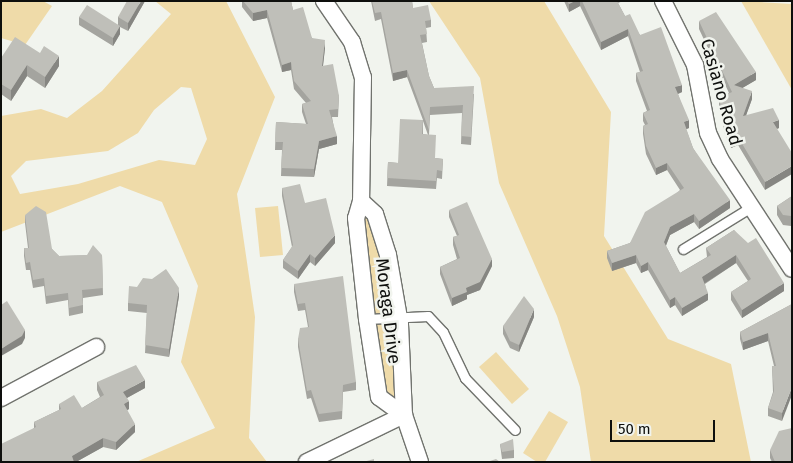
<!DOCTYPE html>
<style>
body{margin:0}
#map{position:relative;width:793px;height:463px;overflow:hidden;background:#f1f4ee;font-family:"Fira Sans",sans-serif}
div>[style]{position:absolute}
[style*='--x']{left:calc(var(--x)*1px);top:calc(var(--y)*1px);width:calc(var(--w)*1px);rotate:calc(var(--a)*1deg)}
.green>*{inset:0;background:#efdba9}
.roads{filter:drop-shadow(1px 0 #71736e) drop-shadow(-1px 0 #71736e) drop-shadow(0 1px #71736e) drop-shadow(0 -1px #71736e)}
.service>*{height:9px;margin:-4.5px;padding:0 4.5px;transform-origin:4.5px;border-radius:4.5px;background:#fff}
.minor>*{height:16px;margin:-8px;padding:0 8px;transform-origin:8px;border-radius:8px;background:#fff}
.wall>*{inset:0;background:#a4a49f}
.shaded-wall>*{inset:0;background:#868682}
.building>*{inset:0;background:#bfbfb9}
span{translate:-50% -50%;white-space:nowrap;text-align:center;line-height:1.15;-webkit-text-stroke:5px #f1f4ee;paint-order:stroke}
.street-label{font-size:18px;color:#0e0f0d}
.frame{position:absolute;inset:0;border:2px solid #0e0f0d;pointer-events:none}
.scale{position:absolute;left:610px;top:420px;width:105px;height:22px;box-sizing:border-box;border:2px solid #0e0f0d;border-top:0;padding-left:6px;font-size:15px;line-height:18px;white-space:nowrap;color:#0e0f0d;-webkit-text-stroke:4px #f1f4ee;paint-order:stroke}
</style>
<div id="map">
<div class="green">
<div style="clip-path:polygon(1px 1px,43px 1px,52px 6px,25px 45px,1px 38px)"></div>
<div style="clip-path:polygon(evenodd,155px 1px,226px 1px,275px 97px,237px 194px,255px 317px,249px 438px,267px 462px,136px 462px,215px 428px,181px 362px,198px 286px,162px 202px,120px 186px,1px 232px,1px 116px,41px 109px,67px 118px,102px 91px,171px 14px,155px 1px,181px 87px,191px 88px,207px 139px,195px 165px,159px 160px,78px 184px,20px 194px,11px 176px,26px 161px,108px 151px,138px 133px,154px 110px,181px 87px)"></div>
<div style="clip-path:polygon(429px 1px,544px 1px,611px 112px,604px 236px,668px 339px,731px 364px,751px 462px,591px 462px,580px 387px,557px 316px,499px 183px,480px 78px)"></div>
<div style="clip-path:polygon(741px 1px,792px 4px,792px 90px)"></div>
<div style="clip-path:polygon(361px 201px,388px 255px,404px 415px,379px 397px)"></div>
<div style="clip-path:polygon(278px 206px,283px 255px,260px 257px,255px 208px)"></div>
<div style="clip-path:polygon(496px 352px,529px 389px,512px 404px,479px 367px)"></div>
<div style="clip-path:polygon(549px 411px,568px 422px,545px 462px,537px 462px,523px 453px)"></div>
</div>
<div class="roads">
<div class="service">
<div style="--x:683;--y:249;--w:80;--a:-31.7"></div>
<div style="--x:367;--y:319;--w:61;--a:-2.8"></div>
<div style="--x:428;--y:316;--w:22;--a:47"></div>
<div style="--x:443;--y:332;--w:51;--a:64.4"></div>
<div style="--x:465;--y:378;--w:72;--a:46.1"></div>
</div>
<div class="minor">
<div style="--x:324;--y:1;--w:50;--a:55.7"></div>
<div style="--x:352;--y:42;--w:37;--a:73"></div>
<div style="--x:363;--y:77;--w:124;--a:90.9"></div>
<div style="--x:361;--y:201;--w:18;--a:106"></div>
<div style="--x:356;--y:218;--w:102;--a:83.8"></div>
<div style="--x:367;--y:319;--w:79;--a:81.3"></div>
<div style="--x:379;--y:397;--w:31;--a:36"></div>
<div style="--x:663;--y:1;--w:72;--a:63.4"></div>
<div style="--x:695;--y:65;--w:69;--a:79.2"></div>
<div style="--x:708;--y:133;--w:29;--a:65"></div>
<div style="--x:720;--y:159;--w:131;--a:56.8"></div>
<div style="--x:361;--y:201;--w:19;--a:43"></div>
<div style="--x:375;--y:214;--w:43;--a:72.4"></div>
<div style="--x:388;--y:255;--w:70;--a:80.1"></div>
<div style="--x:400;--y:324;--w:91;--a:87.5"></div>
<div style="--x:404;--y:415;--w:50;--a:71.2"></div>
<div style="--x:1;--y:398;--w:108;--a:-28.2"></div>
<div style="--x:307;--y:462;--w:108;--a:-25.9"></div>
</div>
</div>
<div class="wall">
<div style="clip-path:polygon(145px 1px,128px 31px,120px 27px,120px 34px,113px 46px,79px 25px,79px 17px,118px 25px,118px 17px)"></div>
<div style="clip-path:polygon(242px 1px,291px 1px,293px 10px,312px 38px,325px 48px,323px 66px,339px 96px,338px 117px,332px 117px,337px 144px,319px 149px,314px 177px,281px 176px,282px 150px,275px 150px,276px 122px,306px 124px,302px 112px,302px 104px,306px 103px,294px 89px,291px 70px,282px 72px,267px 18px,253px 21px,242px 7px)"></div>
<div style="clip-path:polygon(evenodd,371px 1px,412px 1px,413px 8px,431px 20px,431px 27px,426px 28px,427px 42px,422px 43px,429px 76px,434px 88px,474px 94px,471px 145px,461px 144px,462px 113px,430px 115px,429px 135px,435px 158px,443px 159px,442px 179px,437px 178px,436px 189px,387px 186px,388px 162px,398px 163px,423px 120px,407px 77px,393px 81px,381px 19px,375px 21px,371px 1px,423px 121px,428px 135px,423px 134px,423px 121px)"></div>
<div style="clip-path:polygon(564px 1px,623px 1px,618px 3px,625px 16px,640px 35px,682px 92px,678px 94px,689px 128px,686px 129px,693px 148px,730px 208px,699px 229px,694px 222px,670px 235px,666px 246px,680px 273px,707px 257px,706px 248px,734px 230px,784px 291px,742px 318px,731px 300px,731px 292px,748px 281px,736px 263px,705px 284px,708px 300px,682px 316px,675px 305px,670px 308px,648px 270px,641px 273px,636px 263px,612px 271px,607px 258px,607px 251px,630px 243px,680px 190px,667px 170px,656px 175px,646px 154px,643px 134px,643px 126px,645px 125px,643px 121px,643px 113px,647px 111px,636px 81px,636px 73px,640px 72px,628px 36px,601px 50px,580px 6px,569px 12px)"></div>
<div style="clip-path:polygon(699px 21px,756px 80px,742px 88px,752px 99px,746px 115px,779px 128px,777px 129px,765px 190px,738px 145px,731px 148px,725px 134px,719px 106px,719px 98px,729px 93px,699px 29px)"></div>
<div style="clip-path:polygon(40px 53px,59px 66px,45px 88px,27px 76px,11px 101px,1px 94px,1px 58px)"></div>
<div style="clip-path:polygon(282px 188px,305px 203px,335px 243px,315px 266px,310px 262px,298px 279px,283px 268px,283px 260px,292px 247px,282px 196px)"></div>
<div style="clip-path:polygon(792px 196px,792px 227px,791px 226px,783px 225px,777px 215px,777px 206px)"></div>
<div style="clip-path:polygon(449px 210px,492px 266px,480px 290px,467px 295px,467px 299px,452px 306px,440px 274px,440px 267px,457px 259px,453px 245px,453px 237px,457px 236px,449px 217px)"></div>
<div style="clip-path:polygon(25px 215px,52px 249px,59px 256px,102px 255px,103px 295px,83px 298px,83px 313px,69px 316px,68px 300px,46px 304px,44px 286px,33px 288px,30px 270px,26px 270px,24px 256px,24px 248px,28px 248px,25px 223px)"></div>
<div style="clip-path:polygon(294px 284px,356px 382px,356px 390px,343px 392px,342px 419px,319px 422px,311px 398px,307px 399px,298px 347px,298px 339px,308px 327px,305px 310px,298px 311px,294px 292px)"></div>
<div style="clip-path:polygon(137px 287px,179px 296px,169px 357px,145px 353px,147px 313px,128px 311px,128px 303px)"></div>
<div style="clip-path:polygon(792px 304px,782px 421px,768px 416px,768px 408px,773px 392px,772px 366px,774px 366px,768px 341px,743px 350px,740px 339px,740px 332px)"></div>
<div style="clip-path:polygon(534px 317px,519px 352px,510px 348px,503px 334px,503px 326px)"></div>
<div style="clip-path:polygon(97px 382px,145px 388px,127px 398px,129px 409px,127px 410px,135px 432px,116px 450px,103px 447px,76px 462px,1px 462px,34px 428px,34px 422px,59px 410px,59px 404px,82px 408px,100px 397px,97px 390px)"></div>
<div style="clip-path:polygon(500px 444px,514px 450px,514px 458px,502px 459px)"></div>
<div style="clip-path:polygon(770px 450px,792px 462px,772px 462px,770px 458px)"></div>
</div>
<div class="shaded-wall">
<div style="clip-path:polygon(141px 1px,145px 1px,128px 31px,128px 23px)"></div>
<div style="clip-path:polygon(575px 1px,580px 1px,580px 6px,569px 12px,569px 4px)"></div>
<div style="clip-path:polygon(267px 10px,267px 18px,253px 21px,253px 13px)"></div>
<div style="clip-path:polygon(120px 26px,120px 34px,113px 46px,113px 38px)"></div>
<div style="clip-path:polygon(628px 29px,628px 36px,601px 50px,601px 42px)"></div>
<div style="clip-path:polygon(325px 40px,325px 48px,322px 74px,322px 66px)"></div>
<div style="clip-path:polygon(59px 56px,59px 66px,45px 88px,45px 77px)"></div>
<div style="clip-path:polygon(291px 62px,291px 70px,282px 72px,282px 65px)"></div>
<div style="clip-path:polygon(27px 65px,27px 76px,11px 101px,11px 90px)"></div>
<div style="clip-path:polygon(407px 70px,407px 77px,393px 81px,393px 73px)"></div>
<div style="clip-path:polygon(756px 72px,756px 80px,734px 93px,734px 85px)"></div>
<div style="clip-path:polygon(682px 85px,682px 92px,675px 95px,675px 87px)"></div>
<div style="clip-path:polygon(752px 91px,752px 99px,743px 124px,743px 116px)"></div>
<div style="clip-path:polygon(689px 120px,689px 128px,684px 130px,684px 122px)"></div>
<div style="clip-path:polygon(779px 120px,779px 128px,773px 130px,773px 122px)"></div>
<div style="clip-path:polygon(337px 136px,337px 144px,319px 149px,314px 177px,314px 169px,319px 141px)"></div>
<div style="clip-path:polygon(738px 137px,738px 145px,731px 148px,731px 140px)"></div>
<div style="clip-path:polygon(667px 163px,667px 170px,656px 175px,656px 168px)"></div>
<div style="clip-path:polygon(792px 166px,792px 174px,765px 190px,765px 182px)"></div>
<div style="clip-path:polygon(730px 200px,730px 208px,699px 229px,699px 221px)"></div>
<div style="clip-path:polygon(694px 214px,694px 222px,670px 235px,664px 250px,664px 242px,670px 227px)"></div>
<div style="clip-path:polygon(335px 235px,335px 243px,315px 266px,315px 258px)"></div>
<div style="clip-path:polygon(310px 254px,310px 262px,298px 279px,298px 271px)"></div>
<div style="clip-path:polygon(636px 255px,636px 263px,612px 271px,612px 263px)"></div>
<div style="clip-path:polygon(736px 255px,736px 263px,702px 285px,702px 277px)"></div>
<div style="clip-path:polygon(492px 259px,492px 266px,480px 290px,467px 295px,467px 299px,452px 306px,452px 298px,466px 288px)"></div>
<div style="clip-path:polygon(648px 262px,648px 270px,641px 273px,641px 266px)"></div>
<div style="clip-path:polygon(784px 283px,784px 291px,742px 318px,742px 310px)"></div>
<div style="clip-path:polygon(179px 288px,179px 296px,169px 357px,169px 349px)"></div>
<div style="clip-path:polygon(708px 293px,708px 300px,682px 316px,682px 308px)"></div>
<div style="clip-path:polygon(675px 297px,675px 305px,670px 308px,670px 300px)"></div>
<div style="clip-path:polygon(534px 309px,534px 317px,519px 352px,519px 345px)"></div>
<div style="clip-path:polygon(25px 330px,25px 338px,22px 344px,1px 356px,1px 349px)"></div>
<div style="clip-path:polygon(768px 333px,768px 341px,743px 350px,743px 342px)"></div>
<div style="clip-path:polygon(145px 380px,145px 388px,123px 400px,123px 392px)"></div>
<div style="clip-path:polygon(792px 387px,792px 395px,782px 421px,782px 413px)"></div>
<div style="clip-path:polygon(129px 401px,129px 409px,124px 412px,124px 404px)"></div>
<div style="clip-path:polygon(135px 424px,135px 432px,116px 450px,116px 442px)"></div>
<div style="clip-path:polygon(103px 438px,103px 447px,76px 462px,72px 462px,72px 456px)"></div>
</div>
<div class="building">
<div style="clip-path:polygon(127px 1px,141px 1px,128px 23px,118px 17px)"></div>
<div style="clip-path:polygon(243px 1px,291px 1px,293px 10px,303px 7px,312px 38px,325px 40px,322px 66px,333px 64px,339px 96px,338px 109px,329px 110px,337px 136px,319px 141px,314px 169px,281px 168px,283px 142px,275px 142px,276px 122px,308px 124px,302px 104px,311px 101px,294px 81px,291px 62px,282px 65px,267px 10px,253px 13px)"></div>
<div style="clip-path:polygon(372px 1px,412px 1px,413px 8px,428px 5px,431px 20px,425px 21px,427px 34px,420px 35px,429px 76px,434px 88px,474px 86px,471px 137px,461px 136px,463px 105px,430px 107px,429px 130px,407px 70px,393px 73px,381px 12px,375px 13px)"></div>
<div style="clip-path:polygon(567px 1px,575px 1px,569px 4px)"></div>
<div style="clip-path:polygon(582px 1px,617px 1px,625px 16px,630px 14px,640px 35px,661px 27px,682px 85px,675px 87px,689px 120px,684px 122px,693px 148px,730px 200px,699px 221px,694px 214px,670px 227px,664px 242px,680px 273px,711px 255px,706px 248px,734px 230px,748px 243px,756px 238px,784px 283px,742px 310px,731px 292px,751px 279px,736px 255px,702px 277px,708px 293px,682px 308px,675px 297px,670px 300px,648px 262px,641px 266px,636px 255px,612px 263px,607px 251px,630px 243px,645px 212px,684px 188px,667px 163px,656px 168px,646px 146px,643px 126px,648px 124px,643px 113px,650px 110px,636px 73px,643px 71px,628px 29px,601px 42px)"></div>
<div style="clip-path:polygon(87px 5px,120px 26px,113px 38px,79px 17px)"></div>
<div style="clip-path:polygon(716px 12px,756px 72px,734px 85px,752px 91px,743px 116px,773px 108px,779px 120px,773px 122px,792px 153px,792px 166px,765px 182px,738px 137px,731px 140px,725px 126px,719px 98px,732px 92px,699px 21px)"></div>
<div style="clip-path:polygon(15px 37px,40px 53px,44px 46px,59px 56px,45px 77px,27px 65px,11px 90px,1px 84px,1px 58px)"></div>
<div style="clip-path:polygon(400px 119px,423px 120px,422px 134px,436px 135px,435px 158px,443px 159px,442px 171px,437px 170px,436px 181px,387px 178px,388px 162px,398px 163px)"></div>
<div style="clip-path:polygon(300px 184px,305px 203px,326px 198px,335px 235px,315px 258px,310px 254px,298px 271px,283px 260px,293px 245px,282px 188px)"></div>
<div style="clip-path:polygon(792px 196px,792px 218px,791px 216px,783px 215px,777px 206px)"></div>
<div style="clip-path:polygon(467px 202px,492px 259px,480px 282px,466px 288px,467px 292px,452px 298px,440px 267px,460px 258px,453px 237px,459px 235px,449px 210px)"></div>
<div style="clip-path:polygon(36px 206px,46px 212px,52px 249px,59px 256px,87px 255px,93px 245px,102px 255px,103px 288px,82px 290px,83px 305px,69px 308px,68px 293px,46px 296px,44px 278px,33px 280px,30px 262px,26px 263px,24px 248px,29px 248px,25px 215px)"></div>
<div style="clip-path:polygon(166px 269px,179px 288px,169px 349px,145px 345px,147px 305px,128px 303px,129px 286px,137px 287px,143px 278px,152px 279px)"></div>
<div style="clip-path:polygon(343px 276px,356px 382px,343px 385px,342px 411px,319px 414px,311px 390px,307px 391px,298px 339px,300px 328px,309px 327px,305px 303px,298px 304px,294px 284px)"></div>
<div style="clip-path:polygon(524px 296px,534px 309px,519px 345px,510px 341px,503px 326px)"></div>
<div style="clip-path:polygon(7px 301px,25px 330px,22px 336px,1px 349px,1px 305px)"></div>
<div style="clip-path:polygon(792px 304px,792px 387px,782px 413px,768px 408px,774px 391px,772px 366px,776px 366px,768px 333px,743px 342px,740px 332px)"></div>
<div style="clip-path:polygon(136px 365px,145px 380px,123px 392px,129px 401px,124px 404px,135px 424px,116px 442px,103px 438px,72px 456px,74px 462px,1px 462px,1px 444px,36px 427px,34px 422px,61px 409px,59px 404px,74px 395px,82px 408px,104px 395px,97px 382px)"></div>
<div style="clip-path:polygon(792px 428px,792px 462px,775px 462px,770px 450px,779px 431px)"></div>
<div style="clip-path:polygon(513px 439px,514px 450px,502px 452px,500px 444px)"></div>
<div style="clip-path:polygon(374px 459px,374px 462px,363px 462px)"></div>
<div style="clip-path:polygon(496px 459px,500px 462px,487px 462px)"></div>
</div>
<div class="street-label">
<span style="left:721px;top:92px;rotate:74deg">Casiano Road</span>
<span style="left:388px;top:311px;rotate:83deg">Moraga Drive</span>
</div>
<div class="frame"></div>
<div class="scale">50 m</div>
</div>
